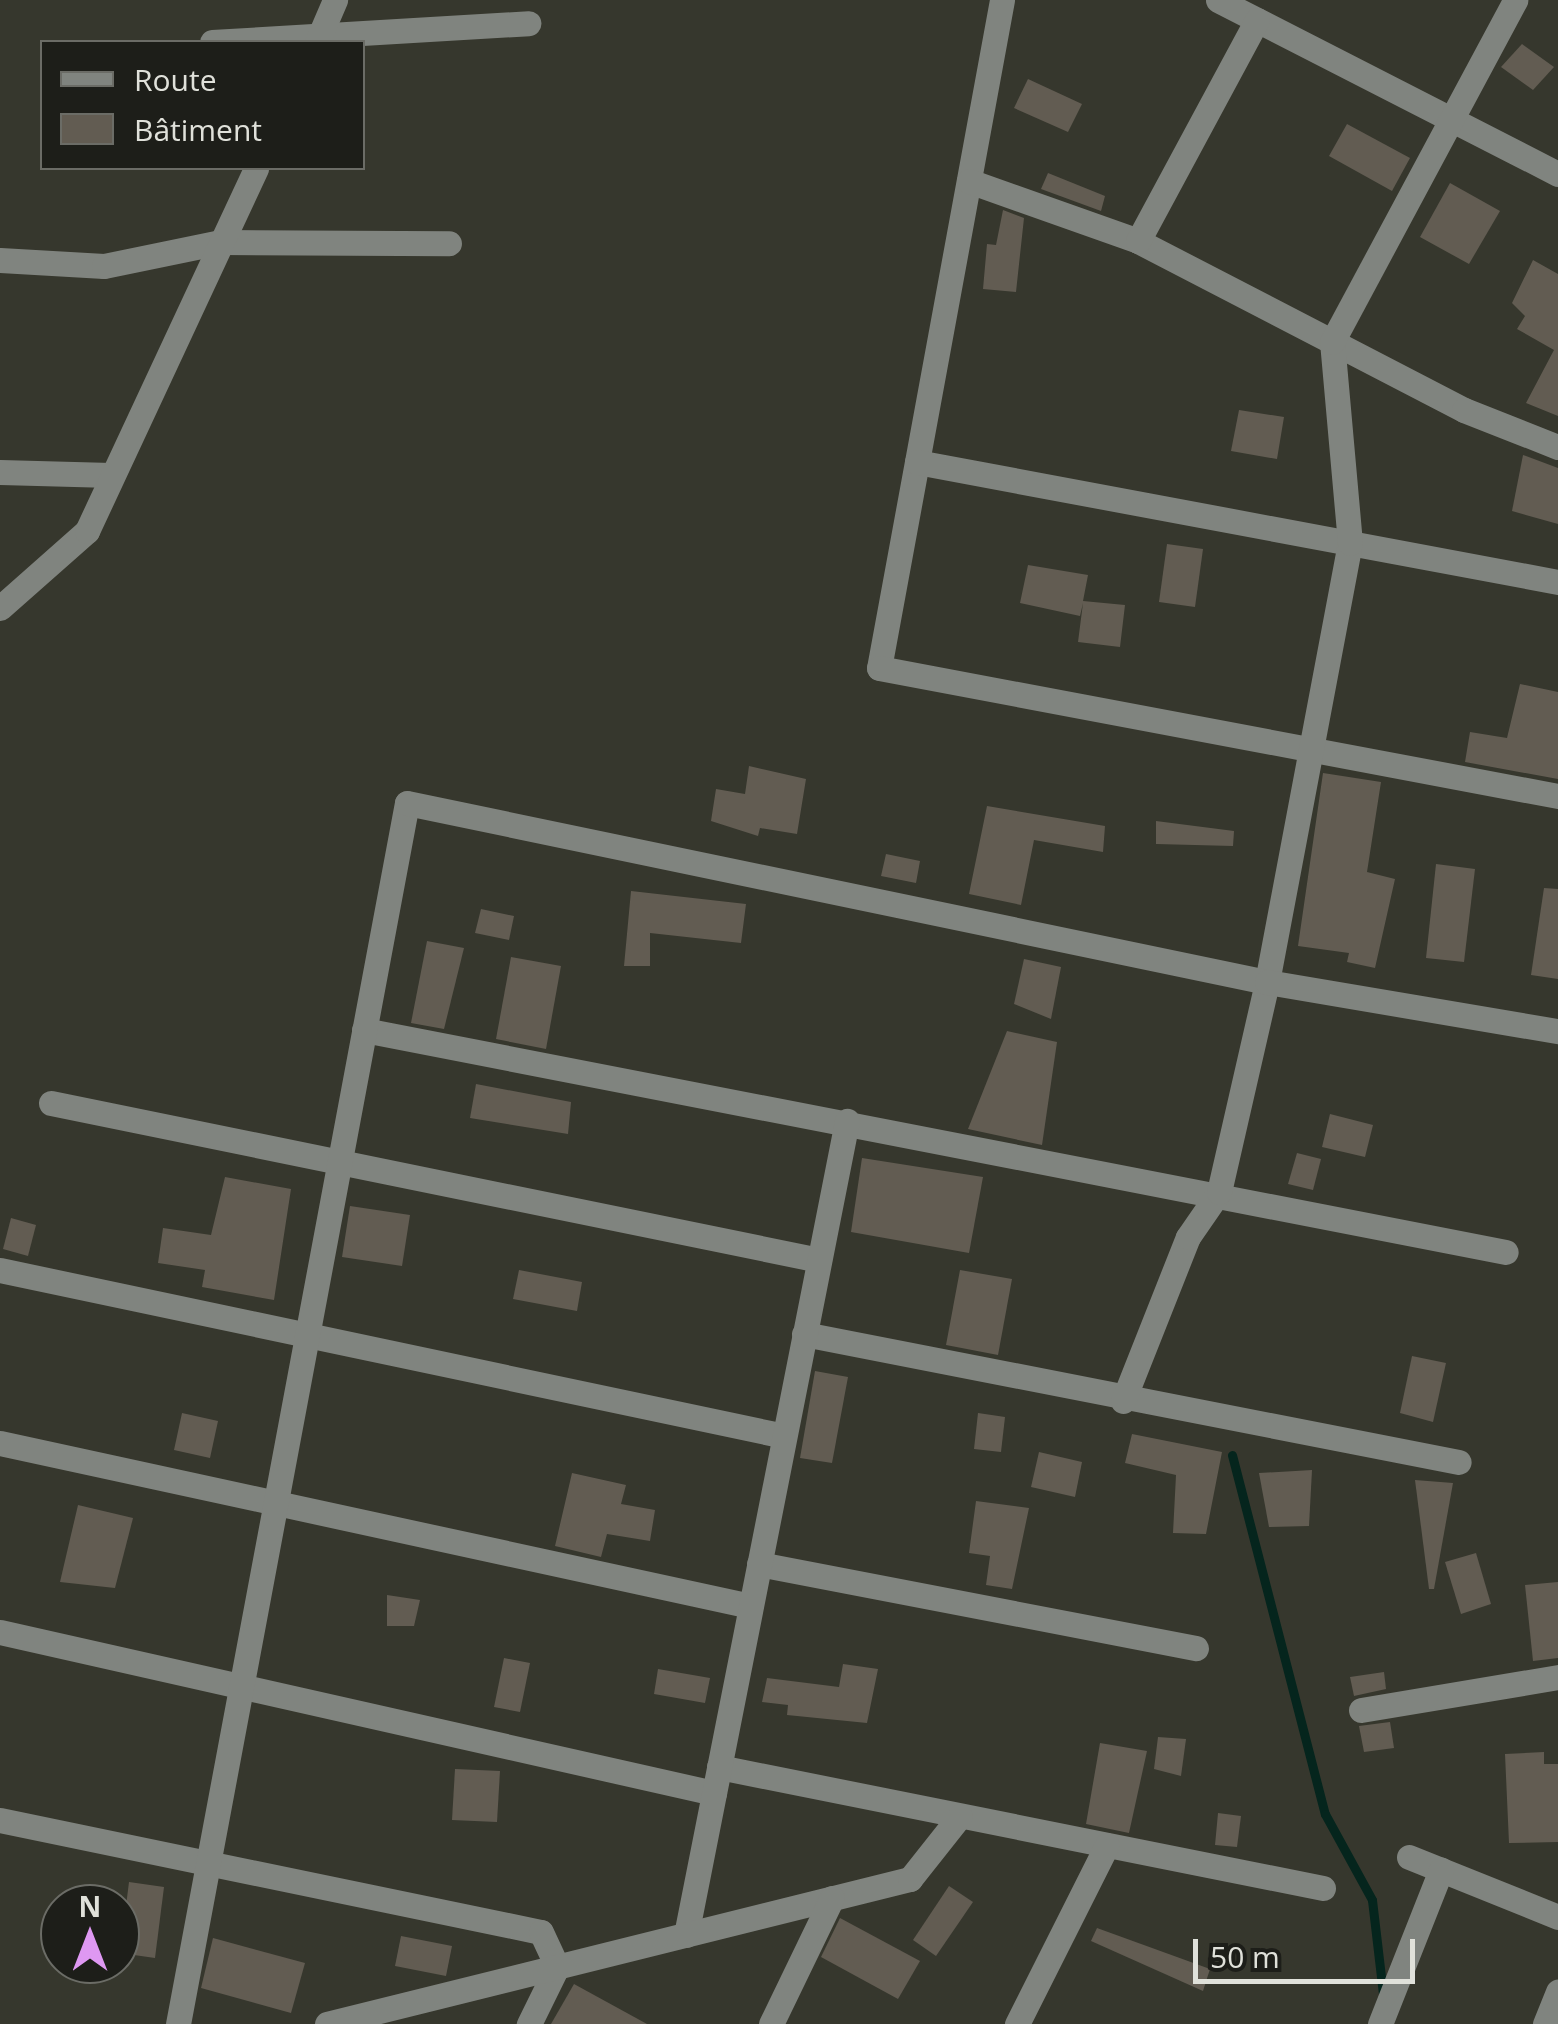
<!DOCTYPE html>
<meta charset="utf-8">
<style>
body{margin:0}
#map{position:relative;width:1558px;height:2024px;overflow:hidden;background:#36372d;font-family:"Open Sans",sans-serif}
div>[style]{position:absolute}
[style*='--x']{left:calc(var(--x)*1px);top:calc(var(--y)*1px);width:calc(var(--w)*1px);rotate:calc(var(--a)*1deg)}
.stream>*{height:9px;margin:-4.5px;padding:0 4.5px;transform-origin:4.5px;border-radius:4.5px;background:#05251d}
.building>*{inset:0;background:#625c52}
.minor>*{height:25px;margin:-12.5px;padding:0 12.5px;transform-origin:12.5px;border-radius:12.5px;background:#80847f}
span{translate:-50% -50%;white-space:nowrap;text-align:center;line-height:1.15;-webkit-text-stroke:10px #1d1e19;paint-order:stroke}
.legend{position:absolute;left:40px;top:40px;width:325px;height:130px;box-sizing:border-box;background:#1d1e19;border:2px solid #6b6c66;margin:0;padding:12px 18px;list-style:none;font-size:30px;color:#e0e1da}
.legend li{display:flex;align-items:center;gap:20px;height:50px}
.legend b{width:50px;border:2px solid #6b6c66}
.north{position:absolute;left:40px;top:1884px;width:100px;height:100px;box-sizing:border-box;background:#1d1e19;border:2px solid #6b6c66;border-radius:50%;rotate:0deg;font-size:28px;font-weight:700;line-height:40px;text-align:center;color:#e0e1da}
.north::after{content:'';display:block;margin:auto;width:35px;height:45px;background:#de98f2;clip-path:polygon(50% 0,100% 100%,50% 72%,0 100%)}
.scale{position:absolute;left:1193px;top:1939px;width:222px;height:45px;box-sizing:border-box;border:5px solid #e0e1da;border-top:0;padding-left:12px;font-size:30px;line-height:35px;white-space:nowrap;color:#e0e1da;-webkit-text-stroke:8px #1d1e19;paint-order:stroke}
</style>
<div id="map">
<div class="stream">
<div style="--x:1232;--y:1455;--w:371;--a:75.5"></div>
<div style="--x:1325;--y:1814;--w:98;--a:61.3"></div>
<div style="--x:1372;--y:1900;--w:94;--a:83.3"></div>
</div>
<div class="building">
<div style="clip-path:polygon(1522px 44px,1554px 67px,1533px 90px,1501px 67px)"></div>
<div style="clip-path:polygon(1028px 79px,1082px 104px,1068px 132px,1014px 108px)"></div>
<div style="clip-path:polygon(1347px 124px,1410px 158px,1392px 191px,1329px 156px)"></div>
<div style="clip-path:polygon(1048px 173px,1105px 196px,1101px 211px,1041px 189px)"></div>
<div style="clip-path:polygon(1450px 183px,1500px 211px,1469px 264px,1420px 237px)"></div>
<div style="clip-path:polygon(1003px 210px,1024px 218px,1016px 292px,983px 289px,987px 244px,996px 245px)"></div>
<div style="clip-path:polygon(1533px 260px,1558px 274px,1558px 416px,1526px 403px,1554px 350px,1517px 329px,1525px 316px,1512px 303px)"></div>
<div style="clip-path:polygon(1239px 410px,1284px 417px,1277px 459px,1231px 451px)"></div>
<div style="clip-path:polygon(1523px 455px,1558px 468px,1558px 524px,1512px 511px)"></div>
<div style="clip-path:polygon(1167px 544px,1203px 549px,1195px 607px,1159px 602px)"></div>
<div style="clip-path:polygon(1028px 565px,1088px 575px,1083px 601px,1125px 605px,1120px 647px,1078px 642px,1083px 603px,1080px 616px,1020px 603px)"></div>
<div style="clip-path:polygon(1520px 684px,1558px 692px,1558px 779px,1465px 762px,1470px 732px,1507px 738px)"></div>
<div style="clip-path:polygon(749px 766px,806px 779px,797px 834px,760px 828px,758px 836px,711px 821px,716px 789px,745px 794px)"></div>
<div style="clip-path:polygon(1323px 773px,1381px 782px,1367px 872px,1395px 879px,1375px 968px,1347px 962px,1349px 953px,1298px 946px)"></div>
<div style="clip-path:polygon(987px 806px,1105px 826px,1103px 852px,1034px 840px,1021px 905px,969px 894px)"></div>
<div style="clip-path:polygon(1156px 821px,1234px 831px,1233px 846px,1156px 844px)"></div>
<div style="clip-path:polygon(886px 854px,920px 861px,916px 883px,881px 876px)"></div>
<div style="clip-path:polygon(1436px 864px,1475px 869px,1464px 962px,1426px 958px)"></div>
<div style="clip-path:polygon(1544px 888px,1558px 889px,1558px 979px,1531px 975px)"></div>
<div style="clip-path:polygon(631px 891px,746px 904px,741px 943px,650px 933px,650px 966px,624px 966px)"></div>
<div style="clip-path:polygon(481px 909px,514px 916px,509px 940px,475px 933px)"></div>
<div style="clip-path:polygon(427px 941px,464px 948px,444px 1029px,411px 1023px)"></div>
<div style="clip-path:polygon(511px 957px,561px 966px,546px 1049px,496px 1039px)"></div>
<div style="clip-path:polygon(1024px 959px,1061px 967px,1051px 1019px,1014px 1004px)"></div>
<div style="clip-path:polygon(1007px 1031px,1057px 1042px,1042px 1145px,968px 1129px)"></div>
<div style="clip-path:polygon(476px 1084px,571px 1102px,568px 1134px,470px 1118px)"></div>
<div style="clip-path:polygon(1330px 1114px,1373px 1125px,1365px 1157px,1322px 1147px)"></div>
<div style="clip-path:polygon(1297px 1153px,1321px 1159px,1313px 1190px,1288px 1184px)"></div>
<div style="clip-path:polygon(862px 1158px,983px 1177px,969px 1253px,851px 1232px)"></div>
<div style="clip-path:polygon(225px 1177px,291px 1189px,274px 1300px,202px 1287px,205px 1270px,158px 1263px,163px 1228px,211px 1235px)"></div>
<div style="clip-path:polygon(350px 1206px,410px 1215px,402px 1266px,342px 1257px)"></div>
<div style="clip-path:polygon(11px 1218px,36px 1225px,28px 1256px,3px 1249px)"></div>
<div style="clip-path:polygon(519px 1270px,582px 1282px,577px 1311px,513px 1299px)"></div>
<div style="clip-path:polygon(960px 1270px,1012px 1279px,998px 1355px,946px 1345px)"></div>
<div style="clip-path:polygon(1412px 1356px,1446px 1363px,1433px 1422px,1400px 1413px)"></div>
<div style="clip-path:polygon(815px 1371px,848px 1377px,832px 1463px,800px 1458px)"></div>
<div style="clip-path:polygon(182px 1413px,218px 1421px,210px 1458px,174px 1450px)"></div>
<div style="clip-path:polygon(978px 1413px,1005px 1417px,1001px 1452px,974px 1449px)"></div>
<div style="clip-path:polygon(1132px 1434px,1222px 1452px,1206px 1534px,1173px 1533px,1176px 1475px,1125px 1463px)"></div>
<div style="clip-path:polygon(1039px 1452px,1082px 1462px,1075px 1497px,1031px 1487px)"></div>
<div style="clip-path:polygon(1312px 1470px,1309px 1526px,1269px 1527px,1259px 1473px)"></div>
<div style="clip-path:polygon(572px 1473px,626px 1485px,621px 1504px,655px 1510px,650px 1541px,607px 1534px,601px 1557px,555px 1546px)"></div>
<div style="clip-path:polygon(1415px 1480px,1453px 1483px,1434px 1589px,1429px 1589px)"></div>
<div style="clip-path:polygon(976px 1501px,1029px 1508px,1012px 1589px,986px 1585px,990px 1556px,969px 1553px)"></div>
<div style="clip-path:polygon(78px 1505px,133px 1518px,115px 1588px,60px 1582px)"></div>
<div style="clip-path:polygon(1476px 1553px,1491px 1604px,1461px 1614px,1445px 1562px)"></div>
<div style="clip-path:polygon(1558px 1582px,1558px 1658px,1533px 1661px,1525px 1585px)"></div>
<div style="clip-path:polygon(387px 1595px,420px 1600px,414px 1626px,387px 1626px)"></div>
<div style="clip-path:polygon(504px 1658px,530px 1663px,520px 1712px,494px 1707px)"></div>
<div style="clip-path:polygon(843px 1664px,878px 1669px,867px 1723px,787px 1715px,788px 1705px,762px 1702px,767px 1678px,839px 1687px)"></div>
<div style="clip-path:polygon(658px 1669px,710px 1678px,705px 1703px,654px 1694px)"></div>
<div style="clip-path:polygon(1384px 1672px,1386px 1689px,1354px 1696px,1350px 1677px)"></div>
<div style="clip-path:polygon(1390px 1722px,1394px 1748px,1364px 1752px,1359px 1726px)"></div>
<div style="clip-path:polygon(1158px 1737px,1186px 1739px,1181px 1776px,1154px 1769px)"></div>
<div style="clip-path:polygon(1100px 1743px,1147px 1751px,1129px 1833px,1086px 1824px)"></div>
<div style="clip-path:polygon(1544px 1752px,1544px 1764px,1558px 1764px,1558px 1842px,1509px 1843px,1505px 1754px)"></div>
<div style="clip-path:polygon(455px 1769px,500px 1771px,497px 1822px,452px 1820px)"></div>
<div style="clip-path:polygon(1218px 1813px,1241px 1816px,1237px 1847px,1215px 1845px)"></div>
<div style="clip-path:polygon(129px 1882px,164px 1887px,155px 1958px,120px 1953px)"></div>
<div style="clip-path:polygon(949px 1886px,973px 1902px,936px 1956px,913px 1940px)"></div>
<div style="clip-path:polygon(840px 1918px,920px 1961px,898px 1999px,821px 1957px)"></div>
<div style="clip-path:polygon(1097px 1928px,1210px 1969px,1203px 1991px,1091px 1941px)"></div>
<div style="clip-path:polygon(401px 1936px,452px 1946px,446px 1976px,395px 1966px)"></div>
<div style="clip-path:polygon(213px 1938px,305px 1963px,291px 2013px,201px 1988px)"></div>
<div style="clip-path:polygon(574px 1984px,647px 2024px,551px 2024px)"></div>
</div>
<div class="minor">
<div style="--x:1002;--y:0;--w:679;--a:100.43"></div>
<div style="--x:879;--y:668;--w:691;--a:10.68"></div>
<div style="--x:1218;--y:0;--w:382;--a:27.1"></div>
<div style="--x:212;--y:42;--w:317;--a:-3.4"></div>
<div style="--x:317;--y:42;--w:46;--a:-66.8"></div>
<div style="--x:969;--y:181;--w:179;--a:19.5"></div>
<div style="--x:1138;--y:241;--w:367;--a:27.4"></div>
<div style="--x:1464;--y:410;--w:101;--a:21.5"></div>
<div style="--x:1138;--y:241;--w:251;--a:-61.7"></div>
<div style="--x:0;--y:260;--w:104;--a:3.3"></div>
<div style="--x:104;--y:266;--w:119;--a:-11.6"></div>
<div style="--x:221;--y:242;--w:228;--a:0.3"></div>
<div style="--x:917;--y:462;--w:652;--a:10.6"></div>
<div style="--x:0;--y:472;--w:111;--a:1.5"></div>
<div style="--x:0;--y:608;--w:116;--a:-41.5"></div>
<div style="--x:87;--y:531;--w:400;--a:-65"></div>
<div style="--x:364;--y:1030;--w:1163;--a:11"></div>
<div style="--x:51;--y:1103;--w:784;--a:11.55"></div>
<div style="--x:0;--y:1270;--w:801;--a:11.95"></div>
<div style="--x:804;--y:1334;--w:667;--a:11.06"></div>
<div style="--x:1123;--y:1401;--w:176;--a:-68.4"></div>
<div style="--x:1188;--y:1237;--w:55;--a:-55.4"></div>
<div style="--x:1219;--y:1192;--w:215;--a:-77.1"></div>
<div style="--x:1267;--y:982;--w:447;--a:-79.3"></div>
<div style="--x:1350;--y:543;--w:202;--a:-95.1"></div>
<div style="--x:1332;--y:342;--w:388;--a:-61.8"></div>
<div style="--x:0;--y:1443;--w:768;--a:12.25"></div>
<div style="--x:759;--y:1564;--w:445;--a:10.9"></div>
<div style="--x:0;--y:1632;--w:732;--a:12.71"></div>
<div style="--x:1361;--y:1710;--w:200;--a:-9.5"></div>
<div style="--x:719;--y:1767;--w:616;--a:11.33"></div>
<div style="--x:0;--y:1820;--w:552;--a:11.7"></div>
<div style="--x:541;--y:1932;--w:38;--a:65"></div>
<div style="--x:557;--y:1967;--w:64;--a:116.2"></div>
<div style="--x:1409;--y:1857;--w:161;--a:21.9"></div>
<div style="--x:686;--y:1935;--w:830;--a:-78.81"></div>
<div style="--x:178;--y:2024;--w:1242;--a:-79.38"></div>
<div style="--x:407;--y:803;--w:878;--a:11.76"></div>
<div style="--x:1267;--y:982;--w:295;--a:9.6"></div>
<div style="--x:327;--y:2024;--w:601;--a:-13.97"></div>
<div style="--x:910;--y:1879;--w:80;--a:-51.6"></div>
<div style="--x:771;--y:2024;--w:140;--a:-64.2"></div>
<div style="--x:1017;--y:2024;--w:200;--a:-63.3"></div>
<div style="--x:1380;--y:2024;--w:166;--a:-68.4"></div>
<div style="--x:1545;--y:2024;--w:35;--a:-68"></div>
</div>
<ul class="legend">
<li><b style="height:12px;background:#80847f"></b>Route</li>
<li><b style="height:28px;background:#625c52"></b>Bâtiment</li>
</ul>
<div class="north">N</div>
<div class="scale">50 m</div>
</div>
